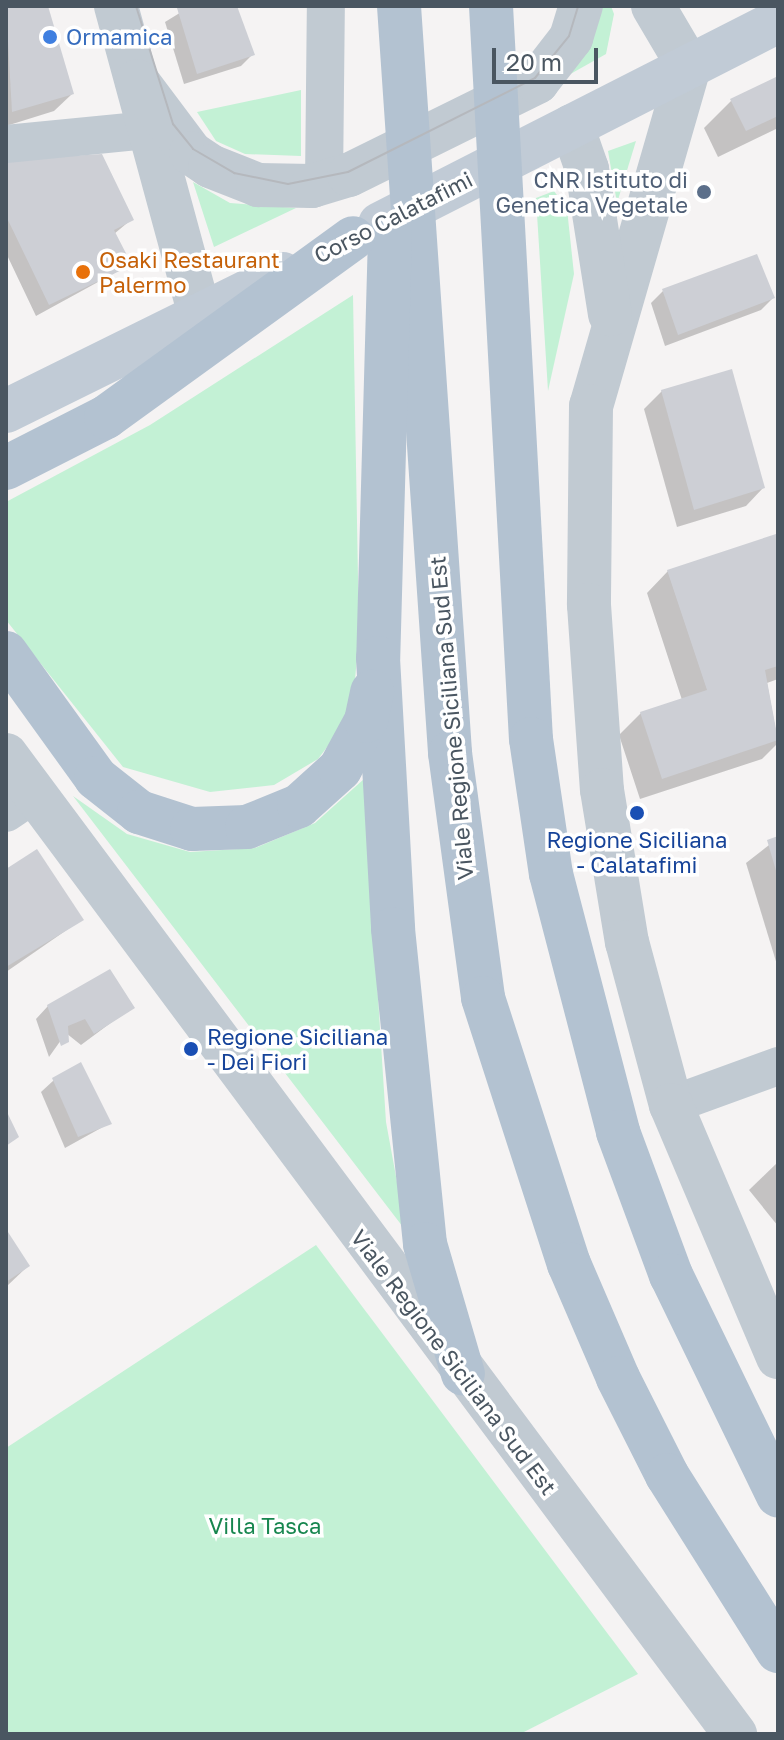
<!DOCTYPE html>
<style>
body{margin:0}
#map{position:relative;width:784px;height:1740px;overflow:hidden;background:#f5f3f3;font-family:"Golos Text",sans-serif}
div>[style]{position:absolute}
[style*='--x']{left:calc(var(--x)*1px);top:calc(var(--y)*1px);width:calc(var(--w)*1px);rotate:calc(var(--a)*1deg)}
.green>*{inset:0;background:#c3f1d5}
.shadow>*{inset:0;background:#0003}
.building>*{inset:0;background:#cdcfd5}
.minor>*{height:38px;margin:-19px;padding:0 19px;transform-origin:19px;border-radius:19px;background:#c1cad2}
.tertiary>*{height:44px;margin:-22px;padding:0 22px;transform-origin:22px;border-radius:22px;background:#c1cad2}
.secondary>*{height:44px;margin:-22px;padding:0 22px;transform-origin:22px;border-radius:22px;background:#c1cbd6}
.primary>*{height:44px;margin:-22px;padding:0 22px;transform-origin:22px;border-radius:22px;background:#b3c2d1}
.tram>*{height:2px;margin:-1px;padding:0 1px;transform-origin:1px;border-radius:1px;background:#b5b8bd}
.dots>*{width:22px;height:22px;translate:-50% -50%;box-sizing:border-box;border:4px solid #fff;border-radius:50%}
span{translate:-50% -50%;white-space:nowrap;text-align:center;line-height:1.15;-webkit-text-stroke:7px #fff;paint-order:stroke}
.shop-label{font-size:22px;color:#366cbe}
.left{translate:0 -50%;text-align:left}
.service-label{font-size:22px;color:#4e5e75}
.right{translate:-100% -50%;text-align:right}
.street-label{font-size:22px;color:#4a5661}
.food-label{font-size:22px;color:#c56008}
.transit-label{font-size:22px;color:#164399}
.park-label{font-size:22px;color:#17864f}
.frame{position:absolute;inset:0;border:8px solid #4a5661;pointer-events:none}
.scale{position:absolute;left:492px;top:48px;width:106px;height:36px;box-sizing:border-box;border:4px solid #4a5661;border-top:0;padding-left:10px;font-size:24px;line-height:28px;white-space:nowrap;color:#4a5661;-webkit-text-stroke:6px #fff;paint-order:stroke}
</style>
<div id="map">
<div class="green">
<div style="clip-path:polygon(595px 6px,611px 6px,614px 14px,606px 54px,558px 81px)"></div>
<div style="clip-path:polygon(301px 90px,301px 156px,245px 154px,216px 141px,197px 112px)"></div>
<div style="clip-path:polygon(636px 141px,617px 203px,608px 151px)"></div>
<div style="clip-path:polygon(193px 182px,230px 203px,296px 208px,214px 247px)"></div>
<div style="clip-path:polygon(554px 191px,567px 209px,574px 274px,548px 391px,536px 198px)"></div>
<div style="clip-path:polygon(353px 295px,359px 634px,352px 714px,318px 759px,274px 785px,210px 792px,123px 767px,6px 620px,6px 502px,150px 425px)"></div>
<div style="clip-path:polygon(364px 779px,386px 1122px,406px 1231px,73px 796px,127px 834px,190px 852px,255px 848px,315px 823px)"></div>
<div style="clip-path:polygon(316px 1245px,638px 1674px,520px 1734px,6px 1734px,6px 1448px)"></div>
</div>
<div class="shadow">
<div style="clip-path:polygon(6px 6px,46px 6px,72px 94px,54px 111px,6px 126px)"></div>
<div style="clip-path:polygon(191px 6px,235px 6px,253px 54px,241px 66px,184px 84px,165px 22px)"></div>
<div style="clip-path:polygon(778px 78px,778px 128px,718px 157px,704px 128px,731px 101px)"></div>
<div style="clip-path:polygon(6px 162px,132px 219px,114px 234px,129px 265px,36px 316px,6px 253px)"></div>
<div style="clip-path:polygon(663px 291px,773px 298px,761px 310px,665px 346px,651px 303px)"></div>
<div style="clip-path:polygon(662px 391px,763px 488px,746px 506px,677px 527px,644px 409px)"></div>
<div style="clip-path:polygon(775px 537px,778px 679px,767px 683px,778px 743px,762px 759px,640px 799px,619px 735px,641px 713px,682px 700px,647px 593px,668px 571px)"></div>
<div style="clip-path:polygon(778px 838px,778px 968px,746px 863px)"></div>
<div style="clip-path:polygon(6px 871px,81px 920px,6px 972px)"></div>
<div style="clip-path:polygon(48px 1006px,132px 1007px,81px 1045px,66px 1033px,49px 1057px,36px 1019px)"></div>
<div style="clip-path:polygon(54px 1080px,110px 1123px,65px 1148px,41px 1092px)"></div>
<div style="clip-path:polygon(778px 1162px,778px 1226px,749px 1190px)"></div>
<div style="clip-path:polygon(6px 1233px,28px 1266px,6px 1287px)"></div>
</div>
<div class="building">
<div style="clip-path:polygon(6px 6px,48px 6px,74px 94px,12px 112px)"></div>
<div style="clip-path:polygon(183px 6px,237px 6px,255px 55px,197px 74px,177px 8px)"></div>
<div style="clip-path:polygon(778px 76px,778px 116px,746px 131px,730px 99px)"></div>
<div style="clip-path:polygon(102px 154px,134px 220px,114px 230px,132px 265px,49px 305px,6px 216px,6px 160px)"></div>
<div style="clip-path:polygon(757px 254px,775px 298px,678px 335px,662px 289px)"></div>
<div style="clip-path:polygon(732px 369px,765px 488px,694px 510px,661px 390px)"></div>
<div style="clip-path:polygon(776px 534px,778px 666px,765px 670px,778px 740px,662px 779px,640px 712px,707px 690px,667px 570px)"></div>
<div style="clip-path:polygon(778px 836px,778px 874px,777px 874px,767px 840px)"></div>
<div style="clip-path:polygon(37px 849px,84px 920px,6px 967px,6px 869px)"></div>
<div style="clip-path:polygon(110px 969px,135px 1008px,94px 1034px,85px 1019px,68px 1026px,69px 1042px,61px 1046px,47px 1005px)"></div>
<div style="clip-path:polygon(81px 1062px,112px 1124px,78px 1137px,52px 1078px)"></div>
<div style="clip-path:polygon(6px 1110px,19px 1137px,6px 1146px)"></div>
<div style="clip-path:polygon(6px 1229px,30px 1266px,6px 1282px)"></div>
</div>
<div class="minor">
<div style="--x:6;--y:144;--w:144;--a:-5.6"></div>
<div style="--x:324;--y:184;--w:178;--a:-89.4"></div>
<div style="--x:6;--y:813;--w:34;--a:-34"></div>
<div style="--x:671;--y:1105;--w:114;--a:-20"></div>
</div>
<div class="tertiary">
<div style="--x:116;--y:6;--w:320;--a:74.8"></div>
<div style="--x:653;--y:6;--w:71;--a:59.5"></div>
<div style="--x:689;--y:67;--w:353;--a:106.1"></div>
<div style="--x:591;--y:406;--w:199;--a:90.6"></div>
<div style="--x:589;--y:605;--w:185;--a:86"></div>
<div style="--x:602;--y:790;--w:154;--a:80.7"></div>
<div style="--x:627;--y:942;--w:169;--a:74.9"></div>
<div style="--x:671;--y:1105;--w:274;--a:67"></div>
<div style="--x:137;--y:81;--w:90;--a:53.1"></div>
<div style="--x:191;--y:153;--w:23;--a:34"></div>
<div style="--x:210;--y:166;--w:52;--a:21.6"></div>
<div style="--x:258;--y:185;--w:54;--a:1.1"></div>
<div style="--x:312;--y:186;--w:39;--a:-17"></div>
<div style="--x:349;--y:175;--w:210;--a:-26.3"></div>
<div style="--x:537;--y:82;--w:56;--a:-52.3"></div>
<div style="--x:571;--y:38;--w:34;--a:-73"></div>
<div style="--x:572;--y:126;--w:46;--a:70.8"></div>
<div style="--x:587;--y:169;--w:147;--a:81"></div>
<div style="--x:6;--y:755;--w:1221;--a:53.33"></div>
</div>
<div class="secondary">
<div style="--x:380;--y:224;--w:447;--a:-27"></div>
<div style="--x:6;--y:411;--w:309;--a:-26.3"></div>
</div>
<div class="primary">
<div style="--x:399;--y:6;--w:749;--a:86.09"></div>
<div style="--x:450;--y:753;--w:247;--a:82.3"></div>
<div style="--x:483;--y:998;--w:280;--a:72.1"></div>
<div style="--x:569;--y:1264;--w:124;--a:66.7"></div>
<div style="--x:618;--y:1378;--w:109;--a:63.2"></div>
<div style="--x:667;--y:1475;--w:208;--a:57.8"></div>
<div style="--x:491;--y:6;--w:734;--a:86.88"></div>
<div style="--x:531;--y:739;--w:136;--a:81.6"></div>
<div style="--x:551;--y:874;--w:267;--a:75.4"></div>
<div style="--x:618;--y:1132;--w:153;--a:69.7"></div>
<div style="--x:671;--y:1275;--w:245;--a:64.1"></div>
<div style="--x:390;--y:236;--w:422;--a:91.6"></div>
<div style="--x:378;--y:658;--w:271;--a:86.8"></div>
<div style="--x:393;--y:929;--w:317;--a:84.2"></div>
<div style="--x:425;--y:1244;--w:135;--a:73.7"></div>
<div style="--x:6;--y:468;--w:112;--a:-27"></div>
<div style="--x:106;--y:417;--w:305;--a:-35.9"></div>
<div style="--x:6;--y:653;--w:154;--a:54.2"></div>
<div style="--x:96;--y:778;--w:55;--a:38.3"></div>
<div style="--x:139;--y:812;--w:56;--a:17.8"></div>
<div style="--x:192;--y:829;--w:55;--a:-2.1"></div>
<div style="--x:247;--y:827;--w:56;--a:-22"></div>
<div style="--x:299;--y:806;--w:55;--a:-42.1"></div>
<div style="--x:340;--y:769;--w:55;--a:-61.6"></div>
<div style="--x:366;--y:721;--w:30;--a:-78"></div>
</div>
<div class="tram">
<div style="--x:136;--y:6;--w:124;--a:72.6"></div>
<div style="--x:173;--y:124;--w:32;--a:51"></div>
<div style="--x:193;--y:149;--w:48;--a:30.3"></div>
<div style="--x:234;--y:173;--w:55;--a:11.5"></div>
<div style="--x:288;--y:184;--w:61;--a:-11.3"></div>
<div style="--x:348;--y:172;--w:209;--a:-26.7"></div>
<div style="--x:535;--y:78;--w:54;--a:-51"></div>
<div style="--x:569;--y:36;--w:31;--a:-73"></div>
</div>
<div class="dots">
<div style="left:50px;top:37px;background:#3f7fe0"></div>
<div style="left:704px;top:192px;background:#5c6f8a"></div>
<div style="left:83px;top:272px;background:#e8710a"></div>
<div style="left:637px;top:813px;background:#1a4fb4"></div>
<div style="left:191px;top:1049px;background:#1a4fb4"></div>
</div>
<div class="shop-label">
<span class="left" style="left:66px;top:37px">Ormamica</span>
</div>
<div class="service-label">
<span class="right" style="left:688px;top:192px">CNR Istituto di<br>Genetica Vegetale</span>
</div>
<div class="street-label">
<span style="left:393px;top:217px;rotate:-27deg">Corso Calatafimi</span>
<span style="left:451px;top:718px;rotate:-95deg">Viale Regione Siciliana Sud Est</span>
<span style="left:454px;top:1362px;rotate:53deg">Viale Regione Siciliana Sud Est</span>
</div>
<div class="food-label">
<span class="left" style="left:99px;top:272px">Osaki Restaurant<br>Palermo</span>
</div>
<div class="transit-label">
<span style="left:637px;top:852px">Regione Siciliana<br>- Calatafimi</span>
<span class="left" style="left:207px;top:1049px">Regione Siciliana<br>- Dei Fiori</span>
</div>
<div class="park-label">
<span style="left:265px;top:1526px">Villa Tasca</span>
</div>
<div class="frame"></div>
<div class="scale">20 m</div>
</div>
